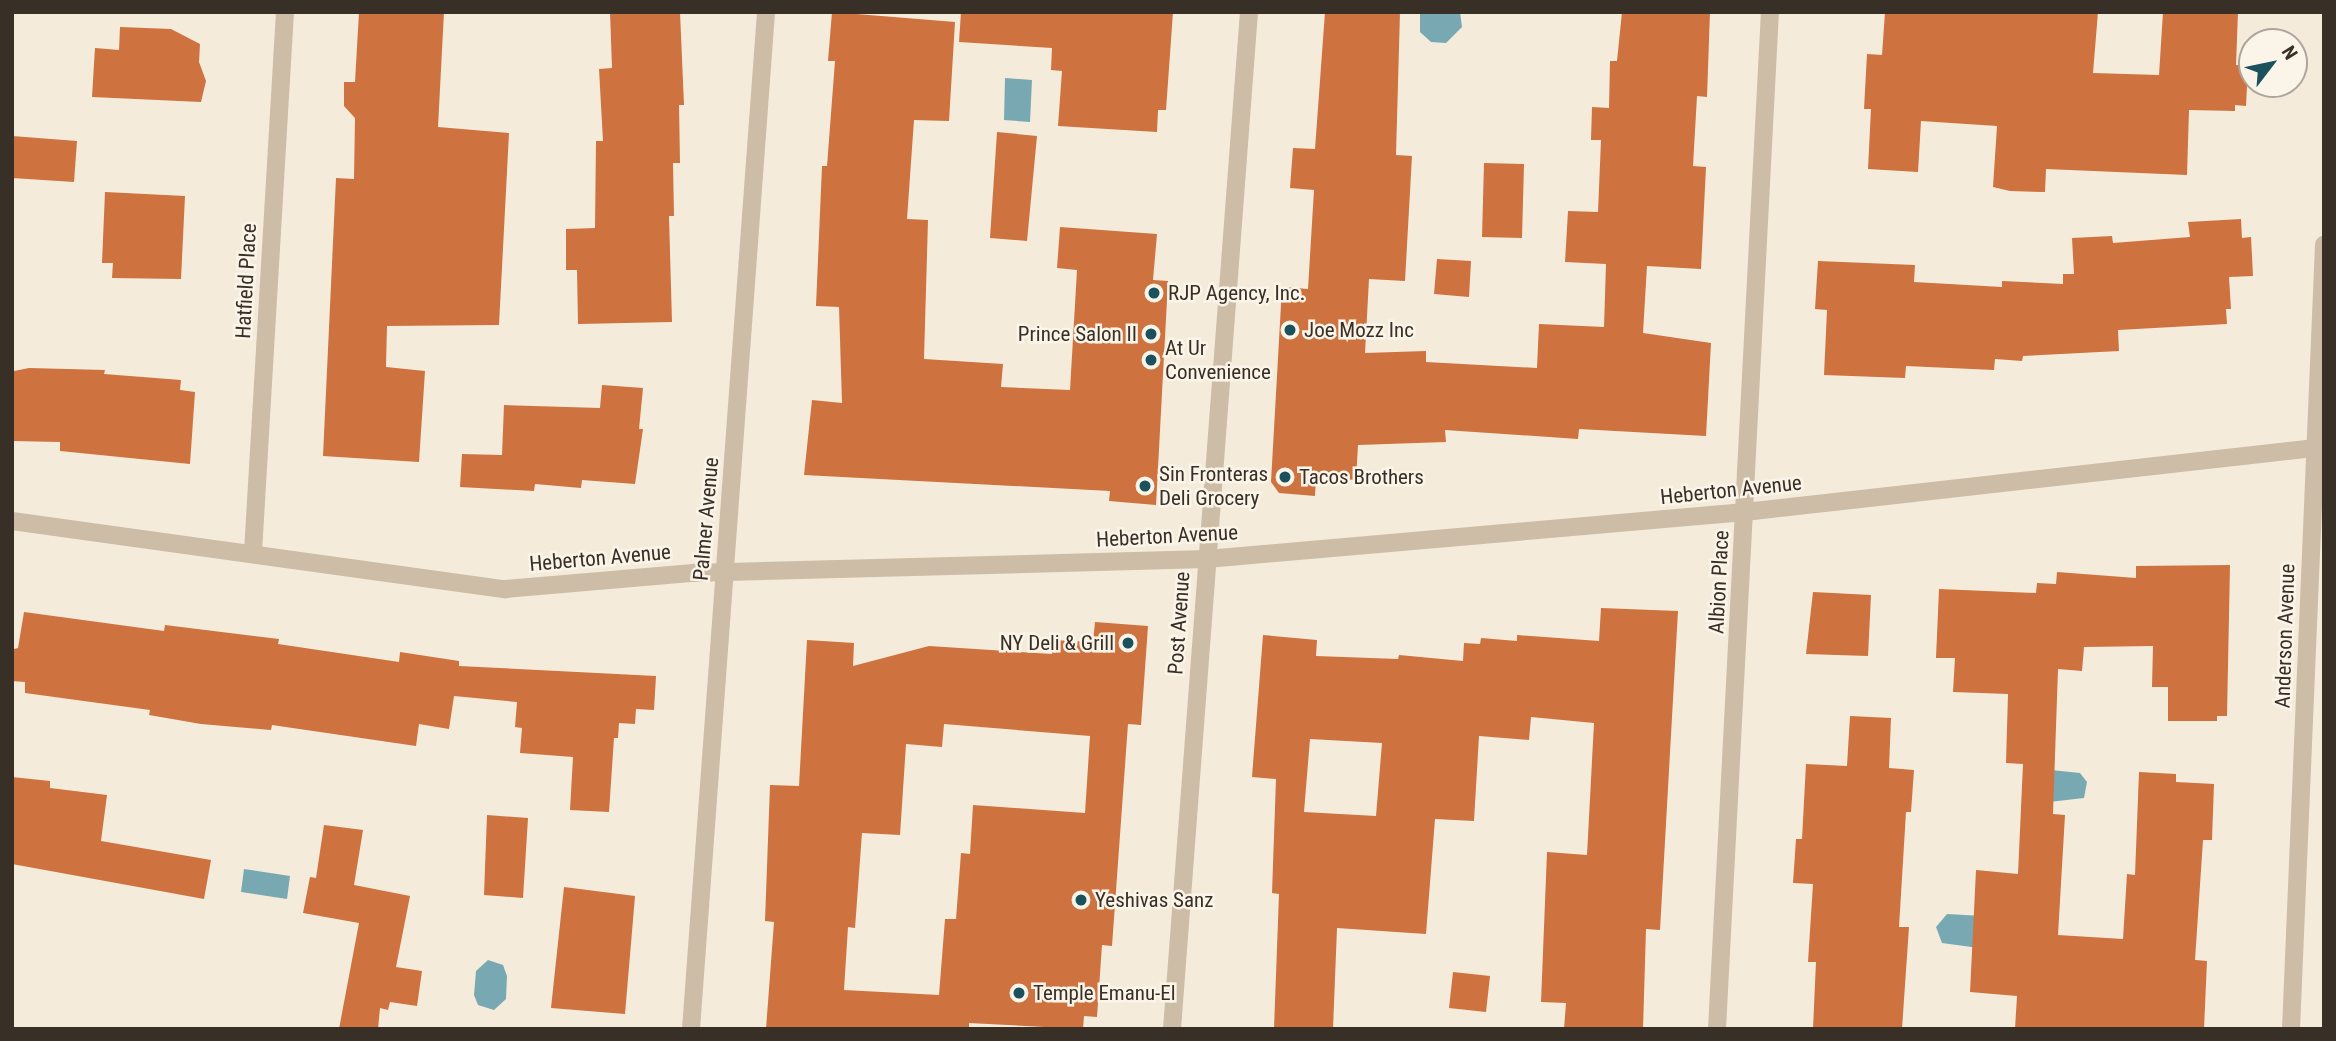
<!DOCTYPE html>
<style>
body{margin:0}
#map{position:relative;width:2336px;height:1041px;overflow:hidden;background:#f4ebdb;font-family:"Roboto Condensed",sans-serif}
div>[style]{position:absolute}
[style*='--x']{left:calc(var(--x)*1px);top:calc(var(--y)*1px);width:calc(var(--w)*1px);rotate:calc(var(--a)*1deg)}
.water>*{inset:0;background:#78a9b3}
.building>*{inset:0;background:#ce723f}
.street>*{height:18px;margin:-9px;padding:0 9px;transform-origin:9px;border-radius:9px;background:#cdbca6}
.dots>*{width:19px;height:19px;translate:-50% -50%;box-sizing:border-box;border:4px solid #fbf4e8;border-radius:50%}
span{translate:-50% -50%;white-space:nowrap;text-align:center;line-height:1.15;-webkit-text-stroke:5px #fbf4e8;paint-order:stroke}
.street-label{font-size:21px;color:#382f27}
.poi-label{font-size:21px;color:#382f27}
.left{translate:0 -50%;text-align:left}
.right{translate:-100% -50%;text-align:right}
.frame{position:absolute;inset:0;border:14px solid #382f27;pointer-events:none}
.north{position:absolute;left:2238px;top:28px;width:70px;height:70px;box-sizing:border-box;background:#fbf4e8;border:2px solid #ada59b;border-radius:50%;rotate:58deg;font-size:19px;font-weight:700;line-height:28px;text-align:center;color:#382f27}
.north::after{content:'';display:block;margin:auto;width:24px;height:32px;background:#1a515d;clip-path:polygon(50% 0,100% 100%,50% 72%,0 100%)}
</style>
<div id="map">
<div class="water">
<div style="clip-path:polygon(1420px 12px,1460px 12px,1462px 27px,1446px 43px,1431px 42px,1420px 32px)"></div>
<div style="clip-path:polygon(1005px 78px,1032px 80px,1030px 122px,1004px 120px)"></div>
<div style="clip-path:polygon(2051px 770px,2080px 773px,2087px 782px,2084px 798px,2049px 802px)"></div>
<div style="clip-path:polygon(244px 869px,290px 876px,287px 899px,241px 892px)"></div>
<div style="clip-path:polygon(1947px 914px,1983px 916px,1979px 948px,1942px 943px,1936px 927px)"></div>
<div style="clip-path:polygon(488px 960px,503px 965px,507px 976px,506px 999px,494px 1010px,478px 1005px,474px 995px,476px 971px)"></div>
</div>
<div class="building">
<div style="clip-path:polygon(359px 12px,444px 12px,438px 127px,509px 133px,499px 325px,387px 326px,386px 367px,425px 371px,419px 462px,323px 456px,336px 178px,354px 179px,355px 118px,344px 106px,344px 82px,355px 82px)"></div>
<div style="clip-path:polygon(610px 12px,680px 12px,684px 105px,679px 105px,680px 163px,673px 163px,674px 216px,669px 216px,672px 322px,578px 324px,577px 270px,566px 270px,566px 229px,595px 228px,596px 141px,603px 141px,599px 69px,612px 68px)"></div>
<div style="clip-path:polygon(832px 12px,955px 22px,949px 121px,914px 120px,907px 219px,928px 220px,924px 359px,1003px 364px,1001px 387px,1070px 390px,1077px 270px,1057px 268px,1060px 227px,1157px 234px,1153px 280px,1168px 281px,1156px 505px,1109px 501px,1110px 491px,804px 475px,812px 400px,842px 403px,839px 307px,816px 306px,822px 166px,827px 166px,835px 61px,828px 61px)"></div>
<div style="clip-path:polygon(961px 12px,1173px 12px,1166px 110px,1158px 110px,1157px 132px,1058px 126px,1062px 71px,1051px 70px,1052px 48px,959px 42px)"></div>
<div style="clip-path:polygon(1325px 12px,1400px 12px,1396px 155px,1412px 156px,1405px 281px,1369px 279px,1365px 353px,1426px 351px,1426px 362px,1537px 368px,1539px 324px,1604px 327px,1606px 264px,1565px 262px,1568px 211px,1598px 212px,1601px 140px,1591px 140px,1592px 107px,1609px 108px,1610px 61px,1617px 61px,1622px 12px,1710px 12px,1707px 97px,1697px 96px,1693px 166px,1706px 167px,1701px 269px,1647px 266px,1643px 333px,1711px 343px,1706px 436px,1579px 429px,1578px 439px,1445px 430px,1446px 442px,1358px 445px,1356px 480px,1316px 477px,1315px 496px,1279px 493px,1271px 482px,1282px 287px,1308px 289px,1314px 190px,1290px 188px,1293px 148px,1315px 149px)"></div>
<div style="clip-path:polygon(1885px 12px,2098px 12px,2093px 73px,2159px 75px,2163px 12px,2238px 12px,2236px 65px,2248px 66px,2246px 106px,2235px 105px,2235px 111px,2189px 110px,2187px 175px,2046px 169px,2045px 192px,2010px 191px,1993px 187px,1997px 126px,1921px 121px,1918px 172px,1868px 169px,1871px 109px,1864px 109px,1867px 54px,1882px 55px)"></div>
<div style="clip-path:polygon(120px 27px,171px 29px,200px 44px,199px 62px,206px 81px,201px 102px,92px 97px,95px 48px,119px 50px)"></div>
<div style="clip-path:polygon(997px 132px,1037px 136px,1027px 241px,990px 238px)"></div>
<div style="clip-path:polygon(12px 136px,77px 141px,74px 182px,12px 178px)"></div>
<div style="clip-path:polygon(1484px 163px,1524px 164px,1522px 238px,1482px 237px)"></div>
<div style="clip-path:polygon(105px 192px,185px 196px,181px 279px,112px 278px,113px 263px,102px 263px)"></div>
<div style="clip-path:polygon(2241px 219px,2242px 238px,2251px 237px,2253px 276px,2229px 277px,2231px 309px,2226px 309px,2227px 324px,2118px 330px,2119px 351px,2023px 356px,2022px 361px,1995px 359px,1994px 370px,1906px 366px,1905px 378px,1824px 375px,1827px 310px,1815px 309px,1818px 261px,1915px 265px,1914px 282px,2002px 287px,2002px 281px,2063px 284px,2063px 274px,2074px 274px,2072px 238px,2112px 236px,2113px 243px,2190px 237px,2188px 222px)"></div>
<div style="clip-path:polygon(1437px 259px,1471px 261px,1469px 297px,1434px 294px)"></div>
<div style="clip-path:polygon(29px 368px,105px 370px,104px 374px,181px 380px,180px 390px,195px 392px,190px 464px,60px 451px,60px 442px,13px 441px,14px 371px)"></div>
<div style="clip-path:polygon(602px 385px,643px 388px,639px 429px,643px 429px,635px 484px,582px 480px,581px 488px,535px 484px,534px 491px,460px 487px,462px 454px,502px 455px,504px 405px,600px 408px)"></div>
<div style="clip-path:polygon(2230px 565px,2227px 716px,2217px 716px,2217px 721px,2168px 721px,2168px 687px,2152px 687px,2153px 646px,2084px 647px,2082px 671px,2058px 669px,2053px 814px,2065px 815px,2058px 935px,2123px 939px,2127px 874px,2135px 875px,2139px 772px,2176px 774px,2176px 782px,2214px 784px,2212px 840px,2203px 840px,2195px 960px,2207px 961px,2204px 1029px,2015px 1029px,2017px 996px,1970px 992px,1976px 870px,2018px 874px,2023px 764px,2006px 763px,2008px 694px,1953px 692px,1955px 658px,1936px 658px,1939px 589px,2036px 593px,2037px 583px,2056px 584px,2057px 572px,2136px 578px,2136px 566px)"></div>
<div style="clip-path:polygon(1813px 592px,1871px 595px,1868px 656px,1806px 654px)"></div>
<div style="clip-path:polygon(evenodd,1601px 608px,1678px 611px,1660px 930px,1646px 929px,1643px 1029px,1564px 1029px,1566px 1003px,1541px 1002px,1547px 852px,1587px 855px,1594px 723px,1531px 717px,1529px 740px,1479px 736px,1474px 821px,1435px 819px,1426px 934px,1337px 928px,1333px 1029px,1274px 1029px,1279px 894px,1272px 893px,1276px 779px,1252px 777px,1263px 635px,1317px 640px,1316px 656px,1398px 659px,1399px 655px,1463px 661px,1464px 643px,1480px 644px,1481px 638px,1517px 641px,1517px 635px,1599px 641px,1601px 608px,1310px 739px,1382px 743px,1376px 816px,1304px 812px,1310px 739px)"></div>
<div style="clip-path:polygon(24px 612px,164px 631px,165px 625px,279px 639px,278px 644px,399px 662px,400px 652px,459px 661px,459px 666px,656px 676px,654px 710px,636px 709px,635px 724px,619px 723px,618px 738px,614px 738px,609px 812px,570px 810px,573px 757px,520px 753px,522px 728px,515px 727px,517px 702px,454px 696px,449px 729px,419px 724px,416px 746px,272px 725px,271px 730px,201px 724px,149px 715px,150px 710px,25px 693px,25px 682px,12px 681px,14px 649px,18px 648px)"></div>
<div style="clip-path:polygon(evenodd,1095px 622px,1148px 626px,1141px 725px,1128px 724px,1112px 946px,1102px 945px,1097px 1017px,1084px 1016px,1083px 1029px,969px 1023px,969px 1029px,766px 1029px,774px 922px,765px 921px,770px 785px,799px 786px,807px 640px,854px 643px,853px 666px,929px 646px,1052px 654px,1053px 640px,1093px 642px,1095px 622px,944px 724px,1090px 736px,1085px 813px,973px 805px,970px 854px,961px 853px,956px 919px,945px 919px,939px 995px,844px 990px,848px 927px,855px 928px,862px 833px,900px 835px,906px 744px,942px 747px,944px 724px)"></div>
<div style="clip-path:polygon(1850px 716px,1891px 718px,1889px 768px,1914px 770px,1911px 812px,1906px 812px,1899px 927px,1909px 927px,1902px 1029px,1813px 1029px,1816px 962px,1808px 962px,1813px 884px,1793px 883px,1796px 839px,1802px 839px,1806px 764px,1847px 766px)"></div>
<div style="clip-path:polygon(12px 777px,50px 781px,50px 788px,107px 795px,101px 841px,211px 860px,204px 899px,12px 864px)"></div>
<div style="clip-path:polygon(487px 815px,528px 818px,523px 898px,484px 895px)"></div>
<div style="clip-path:polygon(324px 825px,363px 830px,354px 885px,410px 896px,396px 967px,422px 971px,417px 1006px,390px 1002px,388px 1010px,380px 1008px,378px 1029px,339px 1029px,359px 923px,303px 913px,310px 877px,316px 878px)"></div>
<div style="clip-path:polygon(564px 887px,635px 896px,625px 1014px,551px 1008px)"></div>
<div style="clip-path:polygon(1453px 972px,1490px 976px,1486px 1012px,1449px 1008px)"></div>
</div>
<div class="street">
<div style="--x:12;--y:521;--w:498;--a:7.9"></div>
<div style="--x:505;--y:589;--w:189;--a:-4.9"></div>
<div style="--x:693;--y:573;--w:514;--a:-1.56"></div>
<div style="--x:1207;--y:559;--w:540;--a:-4.99"></div>
<div style="--x:1745;--y:512;--w:583;--a:-6.41"></div>
<div style="--x:253;--y:552;--w:541;--a:-86.61"></div>
<div style="--x:691;--y:1029;--w:1020;--a:-85.78"></div>
<div style="--x:1172;--y:1029;--w:1020;--a:-85.67"></div>
<div style="--x:1717;--y:1029;--w:1018;--a:-87.02"></div>
<div style="--x:2291;--y:1029;--w:785;--a:-87.59"></div>
</div>
<div class="dots">
<div style="left:1154px;top:293px;background:#1a515d"></div>
<div style="left:1290px;top:330px;background:#1a515d"></div>
<div style="left:1151px;top:334px;background:#1a515d"></div>
<div style="left:1151px;top:360px;background:#1a515d"></div>
<div style="left:1285px;top:477px;background:#1a515d"></div>
<div style="left:1145px;top:486px;background:#1a515d"></div>
<div style="left:1128px;top:643px;background:#1a515d"></div>
<div style="left:1081px;top:900px;background:#1a515d"></div>
<div style="left:1019px;top:993px;background:#1a515d"></div>
</div>
<div class="street-label">
<span style="left:246px;top:281px;rotate:-87deg">Hatfield Place</span>
<span style="left:1731px;top:490px;rotate:-6deg">Heberton Avenue</span>
<span style="left:706px;top:519px;rotate:-85deg">Palmer Avenue</span>
<span style="left:1167px;top:536px;rotate:-3deg">Heberton Avenue</span>
<span style="left:600px;top:558px;rotate:-5deg">Heberton Avenue</span>
<span style="left:1719px;top:582px;rotate:-87deg">Albion Place</span>
<span style="left:1179px;top:623px;rotate:-86deg">Post Avenue</span>
<span style="left:2285px;top:636px;rotate:-88deg">Anderson Avenue</span>
</div>
<div class="poi-label">
<span class="left" style="left:1168px;top:293px">RJP Agency, Inc.</span>
<span class="left" style="left:1304px;top:330px">Joe Mozz Inc</span>
<span class="right" style="left:1137px;top:334px">Prince Salon II</span>
<span class="left" style="left:1165px;top:360px">At Ur<br>Convenience</span>
<span class="left" style="left:1159px;top:486px">Sin Fronteras<br>Deli Grocery</span>
<span class="left" style="left:1299px;top:477px">Tacos Brothers</span>
<span class="right" style="left:1114px;top:643px">NY Deli &amp; Grill</span>
<span class="left" style="left:1095px;top:900px">Yeshivas Sanz</span>
<span class="left" style="left:1033px;top:993px">Temple Emanu-El</span>
</div>
<div class="frame"></div>
<div class="north">N</div>
</div>
